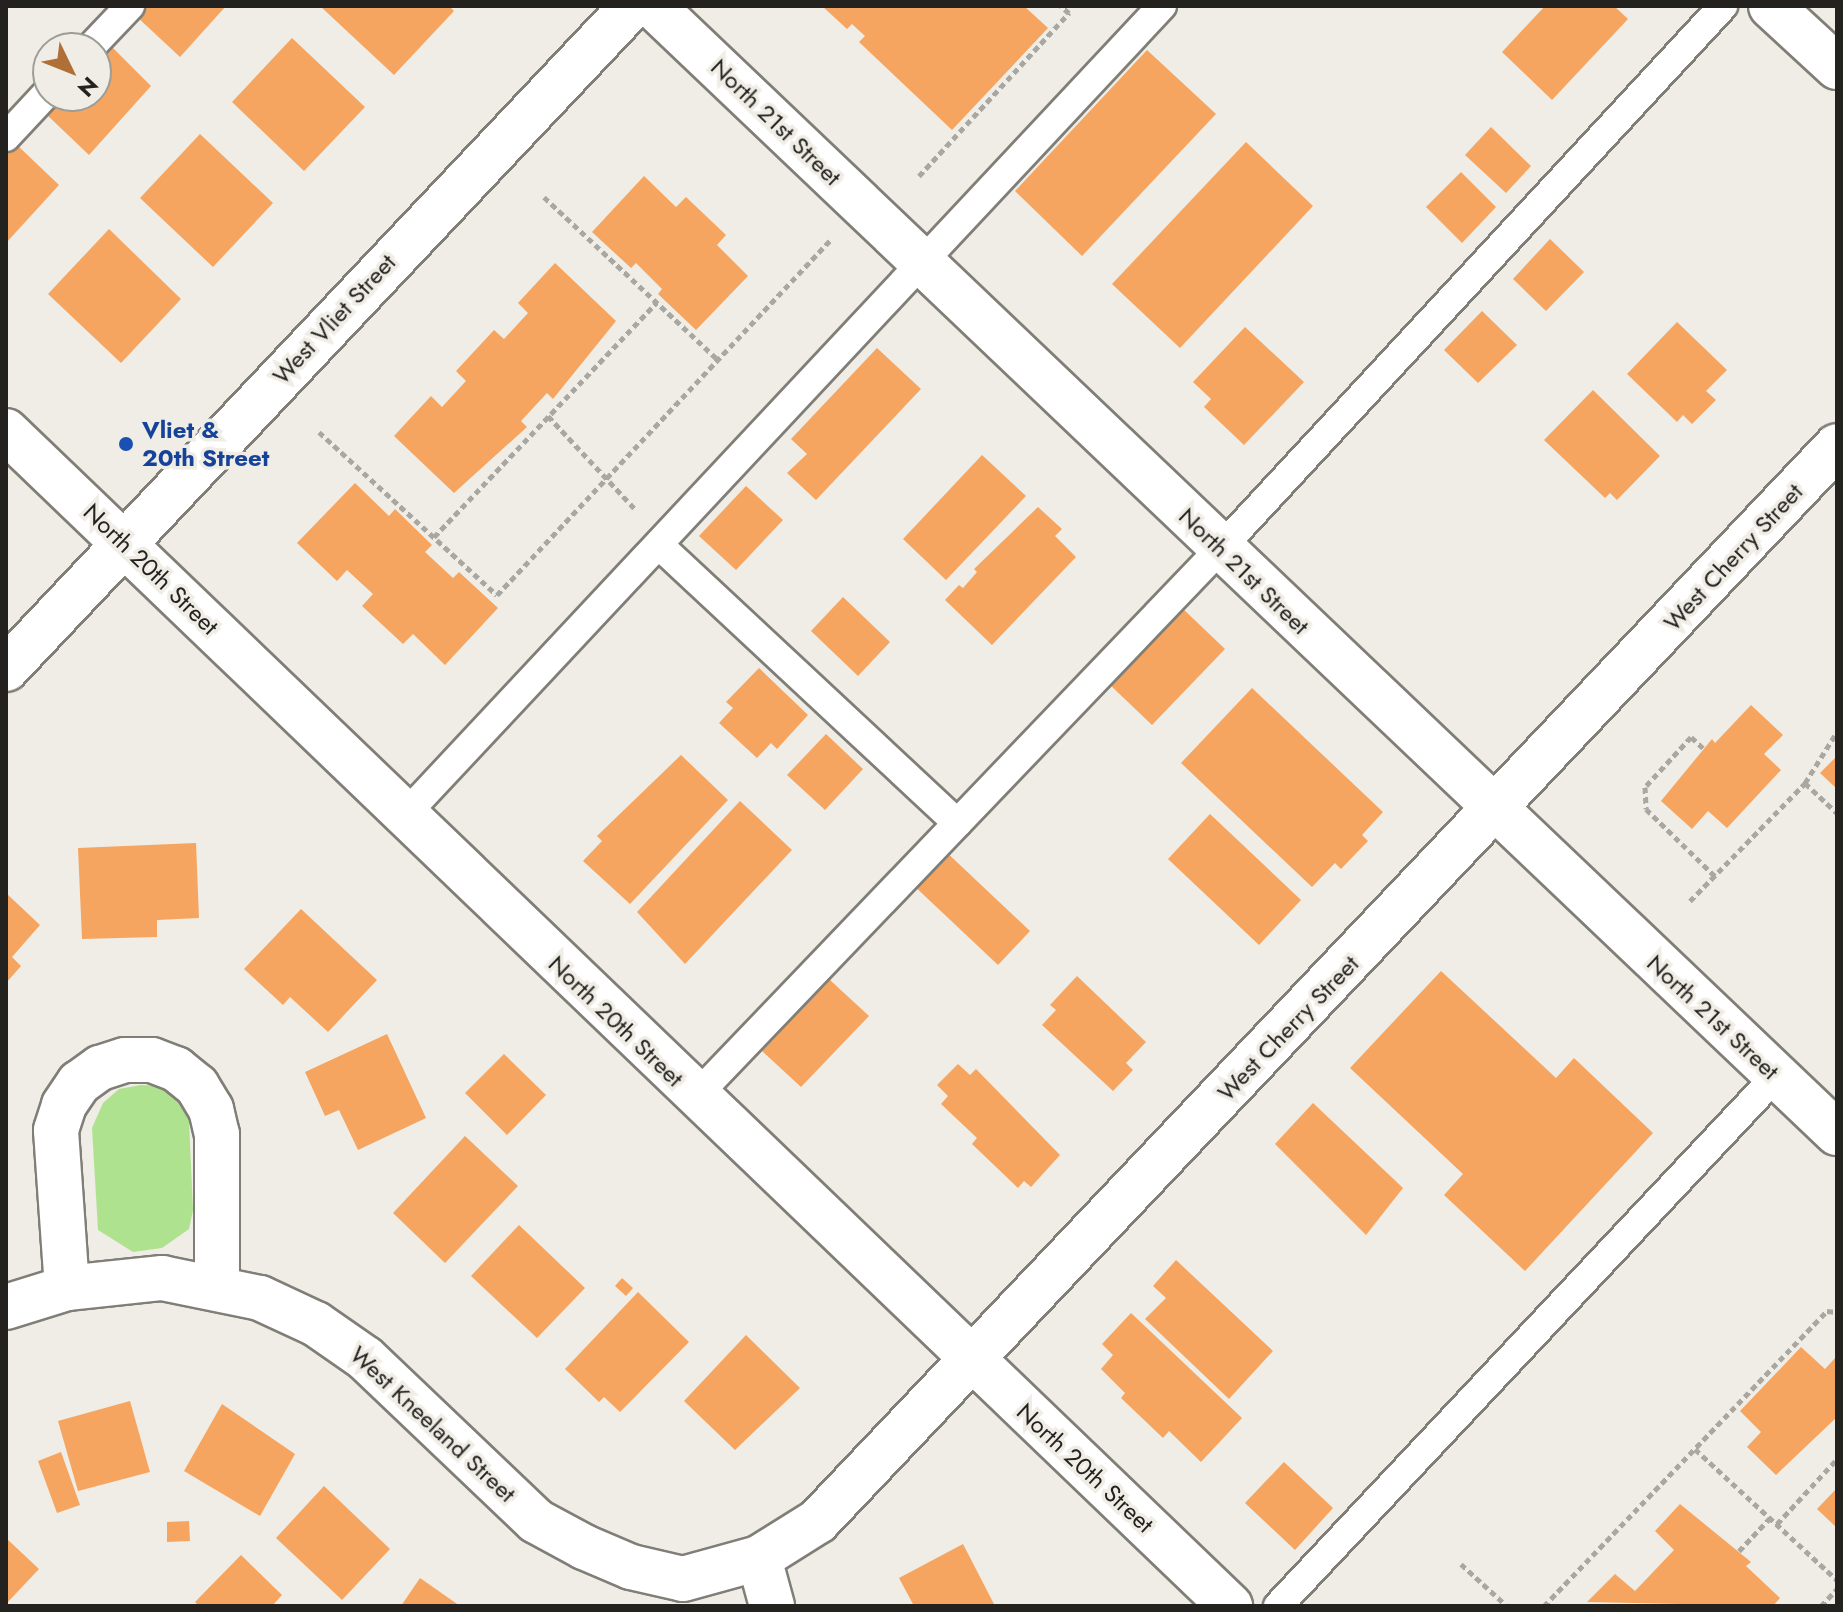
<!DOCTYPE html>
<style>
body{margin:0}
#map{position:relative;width:1843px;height:1612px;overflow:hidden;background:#efede5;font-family:Jost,sans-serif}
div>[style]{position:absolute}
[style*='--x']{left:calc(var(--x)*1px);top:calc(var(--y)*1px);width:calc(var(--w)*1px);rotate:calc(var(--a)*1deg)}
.green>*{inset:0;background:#afe28f}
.building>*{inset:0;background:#f5a560}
.path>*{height:5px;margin-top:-2.5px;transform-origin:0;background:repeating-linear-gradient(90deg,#a9a7a1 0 6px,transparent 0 10px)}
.roads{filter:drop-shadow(2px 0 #807e77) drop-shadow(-2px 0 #807e77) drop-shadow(0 2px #807e77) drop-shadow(0 -2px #807e77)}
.lane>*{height:28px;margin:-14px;padding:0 14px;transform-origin:14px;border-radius:14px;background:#fff}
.street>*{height:44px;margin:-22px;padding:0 22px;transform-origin:22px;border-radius:22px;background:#fff}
.secondary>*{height:44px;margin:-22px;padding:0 22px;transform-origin:22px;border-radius:22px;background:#fff}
.dots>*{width:22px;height:22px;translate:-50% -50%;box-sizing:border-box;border:4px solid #efede5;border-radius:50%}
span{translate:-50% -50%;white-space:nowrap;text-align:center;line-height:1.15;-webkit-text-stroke:7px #efede5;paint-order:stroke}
.street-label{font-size:24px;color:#23221f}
.transit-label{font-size:24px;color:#164399;font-weight:700}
.left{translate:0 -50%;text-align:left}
.frame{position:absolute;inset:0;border:8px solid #23221f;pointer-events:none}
.north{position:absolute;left:32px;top:32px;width:80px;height:80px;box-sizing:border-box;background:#efede5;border:2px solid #9d9c96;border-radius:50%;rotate:133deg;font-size:22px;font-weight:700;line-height:32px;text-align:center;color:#23221f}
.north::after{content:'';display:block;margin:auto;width:28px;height:36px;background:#af6f36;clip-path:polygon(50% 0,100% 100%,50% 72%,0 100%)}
</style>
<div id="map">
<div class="green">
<div style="clip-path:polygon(141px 1085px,162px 1086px,179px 1102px,189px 1121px,193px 1210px,189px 1229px,162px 1248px,133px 1252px,98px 1230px,92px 1128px,103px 1103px,119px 1089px)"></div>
</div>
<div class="building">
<div style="clip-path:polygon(144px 6px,226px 6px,180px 57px,135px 15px)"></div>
<div style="clip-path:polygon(320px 6px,449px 6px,454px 11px,394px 75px)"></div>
<div style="clip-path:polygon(822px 6px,1024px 6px,1048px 28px,952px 130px,859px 42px,865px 36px,852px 24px,847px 29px)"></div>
<div style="clip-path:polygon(1545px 6px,1614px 6px,1628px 19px,1552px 100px,1502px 52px)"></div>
<div style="clip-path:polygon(292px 38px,365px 107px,304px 171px,232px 102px)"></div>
<div style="clip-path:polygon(110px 45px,151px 86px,89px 155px,45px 113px,62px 96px,96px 96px,96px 60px)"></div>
<div style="clip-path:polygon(1147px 50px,1216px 114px,1082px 256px,1015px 191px)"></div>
<div style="clip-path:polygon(1491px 127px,1531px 166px,1506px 193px,1465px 155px)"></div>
<div style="clip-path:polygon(200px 134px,273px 203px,213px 267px,140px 198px)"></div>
<div style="clip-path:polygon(1246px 142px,1313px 206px,1180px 348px,1112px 284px)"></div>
<div style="clip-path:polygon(16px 144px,59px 185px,6px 243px,6px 155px)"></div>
<div style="clip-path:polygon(1461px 172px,1496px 207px,1462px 243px,1426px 207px)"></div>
<div style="clip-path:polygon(644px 176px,676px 207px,686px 197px,726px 235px,717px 245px,748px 276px,696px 330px,658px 294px,662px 289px,636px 263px,631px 268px,592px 232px)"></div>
<div style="clip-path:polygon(109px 229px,181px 299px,121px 363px,48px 294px)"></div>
<div style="clip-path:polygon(1550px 239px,1584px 272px,1546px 311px,1513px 279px)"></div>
<div style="clip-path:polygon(555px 263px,616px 321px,553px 399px,547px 393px,521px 421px,527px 427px,454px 493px,394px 436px,431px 396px,442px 407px,466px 381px,456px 371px,494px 330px,504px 339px,528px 313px,518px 303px)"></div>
<div style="clip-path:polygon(1482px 311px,1517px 345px,1478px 383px,1444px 350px)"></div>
<div style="clip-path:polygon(1677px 322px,1727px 370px,1706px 391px,1716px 400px,1692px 424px,1683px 415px,1677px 422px,1627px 374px)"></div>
<div style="clip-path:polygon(1245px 327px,1304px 382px,1244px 445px,1204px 407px,1211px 399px,1193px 382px)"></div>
<div style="clip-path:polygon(877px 348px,921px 389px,816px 500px,787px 473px,807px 454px,791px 439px)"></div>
<div style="clip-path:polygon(1593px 390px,1660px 456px,1617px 500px,1610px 493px,1605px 498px,1544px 440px)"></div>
<div style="clip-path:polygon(982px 455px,1026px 496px,946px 580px,903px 539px)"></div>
<div style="clip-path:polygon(355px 483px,389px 516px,395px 509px,432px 545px,425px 552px,453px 578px,459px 572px,498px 608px,445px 665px,413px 634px,403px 644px,362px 606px,373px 594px,347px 570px,337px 581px,297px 543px)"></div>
<div style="clip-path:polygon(746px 486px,783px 520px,736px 570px,699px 536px)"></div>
<div style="clip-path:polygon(1038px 507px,1062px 529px,1055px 536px,1076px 557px,992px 645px,945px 600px,959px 585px,963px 588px,977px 572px,974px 569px)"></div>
<div style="clip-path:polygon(843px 597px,890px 642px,858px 676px,811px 631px)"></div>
<div style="clip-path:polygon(1180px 606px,1225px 649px,1152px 725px,1107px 682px)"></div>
<div style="clip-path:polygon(759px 668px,808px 715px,777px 749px,771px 743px,757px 758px,719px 723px,733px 708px,726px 702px)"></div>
<div style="clip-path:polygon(1252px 688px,1383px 812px,1362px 835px,1368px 841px,1341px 869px,1335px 863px,1312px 887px,1181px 763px)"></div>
<div style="clip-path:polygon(1751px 705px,1783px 735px,1764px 754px,1781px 770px,1727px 828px,1708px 811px,1692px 829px,1661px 801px,1712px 739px,1715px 743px)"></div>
<div style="clip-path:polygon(826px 734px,863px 769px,825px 810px,787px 775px)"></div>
<div style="clip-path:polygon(681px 755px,728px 800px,630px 904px,583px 861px,602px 841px,597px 836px)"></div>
<div style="clip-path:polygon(1837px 756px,1837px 789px,1820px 773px)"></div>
<div style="clip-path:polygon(740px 801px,792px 850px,685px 964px,637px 912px)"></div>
<div style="clip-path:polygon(1210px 814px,1301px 900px,1259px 945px,1168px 859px)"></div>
<div style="clip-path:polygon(196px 843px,199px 918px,157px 920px,157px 937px,82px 939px,78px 848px)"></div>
<div style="clip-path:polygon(942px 848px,1030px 931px,998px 965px,910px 882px)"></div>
<div style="clip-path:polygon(6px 893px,40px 925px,12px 957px,21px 966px,6px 983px)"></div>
<div style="clip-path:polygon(301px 909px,377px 980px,328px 1032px,290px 997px,283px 1005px,244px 969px)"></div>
<div style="clip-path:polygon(1441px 971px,1556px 1078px,1574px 1058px,1653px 1133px,1525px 1271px,1444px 1195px,1463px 1174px,1350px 1068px)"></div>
<div style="clip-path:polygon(1077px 976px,1146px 1042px,1126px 1063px,1133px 1070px,1113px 1091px,1042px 1025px,1056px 1010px,1050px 1005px)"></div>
<div style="clip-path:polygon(830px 980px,869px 1016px,801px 1087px,762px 1051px)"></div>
<div style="clip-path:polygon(387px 1034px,426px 1118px,358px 1150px,339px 1110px,325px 1116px,305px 1072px)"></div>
<div style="clip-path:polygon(504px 1054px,546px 1095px,507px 1135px,465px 1093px)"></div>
<div style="clip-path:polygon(958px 1064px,970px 1075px,976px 1069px,1060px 1155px,1031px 1187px,1024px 1181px,1018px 1188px,972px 1144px,977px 1138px,941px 1104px,948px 1096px,937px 1085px)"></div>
<div style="clip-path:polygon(1313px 1103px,1403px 1188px,1366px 1235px,1275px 1144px)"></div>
<div style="clip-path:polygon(465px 1136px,518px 1186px,445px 1263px,393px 1213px)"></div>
<div style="clip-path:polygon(519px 1225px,585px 1288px,537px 1338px,471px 1276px)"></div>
<div style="clip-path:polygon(1176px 1260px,1273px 1351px,1229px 1399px,1145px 1319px,1166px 1298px,1153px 1286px)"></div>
<div style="clip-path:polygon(622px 1278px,633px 1288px,626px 1296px,615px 1286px)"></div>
<div style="clip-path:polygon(638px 1292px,689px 1342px,620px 1412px,604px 1397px,599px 1402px,565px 1369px)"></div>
<div style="clip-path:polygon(1131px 1313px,1242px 1418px,1201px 1462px,1169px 1431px,1163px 1438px,1121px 1398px,1125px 1393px,1101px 1369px,1113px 1355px,1102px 1344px)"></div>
<div style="clip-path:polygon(746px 1335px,800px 1388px,735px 1450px,684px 1401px)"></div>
<div style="clip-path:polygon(1801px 1347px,1825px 1369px,1837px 1356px,1837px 1417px,1776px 1475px,1747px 1447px,1761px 1432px,1740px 1411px)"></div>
<div style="clip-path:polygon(130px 1401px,150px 1472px,78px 1491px,58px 1421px)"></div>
<div style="clip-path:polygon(222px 1404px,295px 1454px,260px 1516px,184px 1471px)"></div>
<div style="clip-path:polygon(61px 1452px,80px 1505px,57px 1513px,38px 1461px)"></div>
<div style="clip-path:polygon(1284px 1462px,1333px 1508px,1295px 1550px,1245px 1503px)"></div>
<div style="clip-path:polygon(324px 1486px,390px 1549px,342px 1600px,276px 1538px)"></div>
<div style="clip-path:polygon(1837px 1488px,1837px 1528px,1817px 1509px)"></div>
<div style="clip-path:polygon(1680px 1504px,1751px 1562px,1746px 1566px,1780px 1598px,1773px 1606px,1587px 1602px,1615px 1574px,1635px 1591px,1674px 1550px,1655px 1531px)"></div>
<div style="clip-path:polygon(189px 1521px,190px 1541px,167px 1542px,167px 1522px)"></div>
<div style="clip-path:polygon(6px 1538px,39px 1569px,6px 1604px)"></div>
<div style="clip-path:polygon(963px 1544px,995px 1606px,914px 1606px,899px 1578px)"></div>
<div style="clip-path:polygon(241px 1555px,282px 1595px,272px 1606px,199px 1606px,195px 1602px)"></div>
<div style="clip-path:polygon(420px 1578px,460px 1606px,401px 1606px)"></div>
</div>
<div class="path">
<div style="--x:919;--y:176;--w:222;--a:-47.4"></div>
<div style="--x:1069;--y:13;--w:11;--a:-139"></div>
<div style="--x:544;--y:197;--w:238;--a:43.1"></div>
<div style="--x:548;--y:416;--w:130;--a:46.9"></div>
<div style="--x:319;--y:432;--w:241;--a:42.5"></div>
<div style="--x:497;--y:595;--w:486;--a:-46.8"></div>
<div style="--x:434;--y:537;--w:323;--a:-46.5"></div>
<div style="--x:1703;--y:748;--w:16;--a:-137"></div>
<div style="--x:1691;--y:737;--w:68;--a:132.6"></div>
<div style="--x:1645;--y:787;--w:22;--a:87"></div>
<div style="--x:1646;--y:809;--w:96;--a:44.2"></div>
<div style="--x:1805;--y:783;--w:44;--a:43.2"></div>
<div style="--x:1690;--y:901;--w:165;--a:-45.7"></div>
<div style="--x:1805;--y:783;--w:60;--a:-57.9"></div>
<div style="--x:1695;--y:1449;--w:193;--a:42.7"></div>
<div style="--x:1777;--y:1524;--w:88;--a:-47.3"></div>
<div style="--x:1739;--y:1551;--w:45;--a:-46.8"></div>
<div style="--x:1461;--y:1564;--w:62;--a:42.4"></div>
<div style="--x:1544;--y:1606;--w:409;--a:-46.2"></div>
<div style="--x:1827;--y:1311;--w:10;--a:6"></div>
<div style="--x:1821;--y:1606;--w:23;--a:-47"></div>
</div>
<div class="roads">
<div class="lane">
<div style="--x:90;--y:48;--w:58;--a:-46.4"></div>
<div style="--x:6;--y:137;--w:62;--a:-47"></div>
<div style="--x:659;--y:545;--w:408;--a:43"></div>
<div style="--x:403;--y:817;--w:1111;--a:-46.9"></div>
<div style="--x:695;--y:1097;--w:760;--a:-46.23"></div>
<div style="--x:1221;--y:548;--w:739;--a:-47.19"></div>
<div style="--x:1278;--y:1606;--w:727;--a:-46.78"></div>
</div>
<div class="street">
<div style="--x:653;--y:6;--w:1635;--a:43.59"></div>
<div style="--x:1771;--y:6;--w:90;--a:42.7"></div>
<div style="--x:67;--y:1288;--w:158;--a:-94"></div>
<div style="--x:56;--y:1130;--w:26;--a:-72"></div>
<div style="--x:64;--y:1105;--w:27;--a:-56"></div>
<div style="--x:79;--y:1083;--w:26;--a:-36"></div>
<div style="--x:100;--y:1068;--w:26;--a:-18"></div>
<div style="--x:125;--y:1060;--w:27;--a:0"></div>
<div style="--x:152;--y:1060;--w:26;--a:21"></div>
<div style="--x:176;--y:1069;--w:27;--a:39"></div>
<div style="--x:197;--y:1086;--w:27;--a:59"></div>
<div style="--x:211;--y:1109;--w:26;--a:77"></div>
<div style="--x:217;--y:1134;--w:151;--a:90"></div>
<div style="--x:6;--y:1307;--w:64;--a:-17.3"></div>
<div style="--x:67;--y:1288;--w:96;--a:-6"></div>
<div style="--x:162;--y:1278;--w:100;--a:11.5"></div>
<div style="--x:260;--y:1298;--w:62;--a:24.9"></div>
<div style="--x:316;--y:1324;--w:60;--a:34.8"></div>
<div style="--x:365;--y:1358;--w:236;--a:43.6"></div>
<div style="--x:536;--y:1521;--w:55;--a:28.4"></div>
<div style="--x:584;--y:1547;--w:51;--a:23.1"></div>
<div style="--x:631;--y:1567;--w:53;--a:13"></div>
<div style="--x:683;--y:1579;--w:79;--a:-15.4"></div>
<div style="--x:759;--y:1558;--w:70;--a:-32.1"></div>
<div style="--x:818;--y:1521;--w:1481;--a:-46.53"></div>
<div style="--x:759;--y:1558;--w:50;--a:74.8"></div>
</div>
<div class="secondary">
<div style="--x:6;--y:431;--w:1697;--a:43.83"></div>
<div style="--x:6;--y:669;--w:912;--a:-46.64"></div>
</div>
</div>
<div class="dots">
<div style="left:126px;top:444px;background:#1a4fb4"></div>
</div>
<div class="street-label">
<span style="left:776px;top:122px;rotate:44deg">North 21st Street</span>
<span style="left:334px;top:319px;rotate:-47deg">West Vliet Street</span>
<span style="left:1733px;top:557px;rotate:-47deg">West Cherry Street</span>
<span style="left:151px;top:569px;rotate:44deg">North 20th Street</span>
<span style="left:1244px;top:571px;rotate:44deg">North 21st Street</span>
<span style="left:1713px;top:1017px;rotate:43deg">North 21st Street</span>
<span style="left:616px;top:1021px;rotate:44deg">North 20th Street</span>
<span style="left:1288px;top:1028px;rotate:-46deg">West Cherry Street</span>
<span style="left:433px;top:1424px;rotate:43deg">West Kneeland Street</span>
<span style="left:1085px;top:1468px;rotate:43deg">North 20th Street</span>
</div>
<div class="transit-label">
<span class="left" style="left:142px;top:444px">Vliet &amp;<br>20th Street</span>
</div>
<div class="frame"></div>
<div class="north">N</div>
</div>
